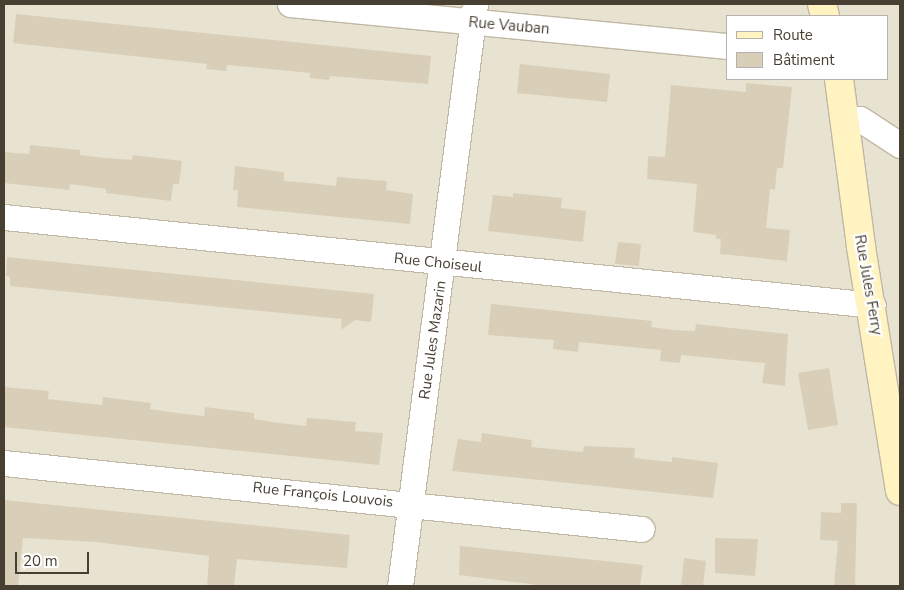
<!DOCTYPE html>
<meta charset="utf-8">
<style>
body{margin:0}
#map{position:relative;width:904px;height:590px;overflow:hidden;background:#f3efe2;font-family:"Nunito Sans",sans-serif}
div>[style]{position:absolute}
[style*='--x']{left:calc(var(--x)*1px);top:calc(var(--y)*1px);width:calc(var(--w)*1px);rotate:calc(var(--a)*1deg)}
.residential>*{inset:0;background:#e8e2d0}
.building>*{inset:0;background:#d9cfb9}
.roads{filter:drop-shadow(1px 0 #c0b8a4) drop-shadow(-1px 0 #c0b8a4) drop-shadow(0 1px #c0b8a4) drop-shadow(0 -1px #c0b8a4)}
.street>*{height:25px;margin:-12.5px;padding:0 12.5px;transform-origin:12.5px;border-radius:12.5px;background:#fff}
.secondary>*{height:28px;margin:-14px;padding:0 14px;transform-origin:14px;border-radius:14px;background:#fff4c1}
span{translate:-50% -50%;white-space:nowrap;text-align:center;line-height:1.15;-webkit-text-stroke:4.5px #fff;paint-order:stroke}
.street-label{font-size:15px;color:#463f32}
.frame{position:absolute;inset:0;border:5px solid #463f32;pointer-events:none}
.legend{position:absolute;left:726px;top:15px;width:162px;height:65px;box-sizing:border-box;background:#fff;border:1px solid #b5b2ad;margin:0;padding:6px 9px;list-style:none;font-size:15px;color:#463f32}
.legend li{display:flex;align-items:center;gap:10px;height:25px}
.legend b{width:25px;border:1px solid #b5b2ad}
.scale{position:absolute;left:15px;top:552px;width:74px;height:22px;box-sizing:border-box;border:2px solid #463f32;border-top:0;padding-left:6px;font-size:15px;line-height:18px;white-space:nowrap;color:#463f32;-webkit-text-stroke:4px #fff;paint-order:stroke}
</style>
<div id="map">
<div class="residential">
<div style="clip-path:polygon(evenodd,4px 4px,900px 4px,900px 586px,4px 586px,4px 4px,728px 16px,888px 16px,888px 79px,728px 79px,728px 16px)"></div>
</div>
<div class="building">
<div style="clip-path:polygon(16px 14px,431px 56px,428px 84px,330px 76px,329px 80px,310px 78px,310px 73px,227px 65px,226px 71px,217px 70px,206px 69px,207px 64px,13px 43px)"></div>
<div style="clip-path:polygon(520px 64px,610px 74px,607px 102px,517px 93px)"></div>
<div style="clip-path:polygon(746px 83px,792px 87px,783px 168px,777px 168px,775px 190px,770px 189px,766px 228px,790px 230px,787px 261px,720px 254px,721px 239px,716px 239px,716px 235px,693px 232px,697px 184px,647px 179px,648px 156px,665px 157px,671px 85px,746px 92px)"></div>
<div style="clip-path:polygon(30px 145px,80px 150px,80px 155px,106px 158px,132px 160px,133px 155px,182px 161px,179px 184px,173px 184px,171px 201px,106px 193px,106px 189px,70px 184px,69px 190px,4px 183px,4px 152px,29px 154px)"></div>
<div style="clip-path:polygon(235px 166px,284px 172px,284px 181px,309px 183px,336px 186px,337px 177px,387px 181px,386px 190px,413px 194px,410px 224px,237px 207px,238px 190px,233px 190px)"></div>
<div style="clip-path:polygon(513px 193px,562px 198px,561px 208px,586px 211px,583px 242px,488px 231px,493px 195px,513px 197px)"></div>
<div style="clip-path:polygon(618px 242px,641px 244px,639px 266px,615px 264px)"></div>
<div style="clip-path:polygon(7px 257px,374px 294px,371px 322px,355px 320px,341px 330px,342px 319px,10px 286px,10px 277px,6px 276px)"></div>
<div style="clip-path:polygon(491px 304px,652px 321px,651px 327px,674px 330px,695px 331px,696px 324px,788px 334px,785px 386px,762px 383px,765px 363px,681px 355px,680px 363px,660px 361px,661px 350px,579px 342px,578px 352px,553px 349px,554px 340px,488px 335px)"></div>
<div style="clip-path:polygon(829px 368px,838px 425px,808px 430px,798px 373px)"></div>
<div style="clip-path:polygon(4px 387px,49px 391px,48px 399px,102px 405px,103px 397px,151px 403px,150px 409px,177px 413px,204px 416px,205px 407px,254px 413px,254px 419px,279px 423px,306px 426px,307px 418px,356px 422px,355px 431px,383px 433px,379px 465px,4px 427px)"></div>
<div style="clip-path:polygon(482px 433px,532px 440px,531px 447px,583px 452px,584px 446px,635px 448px,634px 458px,672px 462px,672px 457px,718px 463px,713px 498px,452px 471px,458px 439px,481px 442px)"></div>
<div style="clip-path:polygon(4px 500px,350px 535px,347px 568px,237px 559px,234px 586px,207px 586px,209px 556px,96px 542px,23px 538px,18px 586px,4px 586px)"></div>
<div style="clip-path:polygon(841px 503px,857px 503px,855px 586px,834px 586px,838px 541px,820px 540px,821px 512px,841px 513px)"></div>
<div style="clip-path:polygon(715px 538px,758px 539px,755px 576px,715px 573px)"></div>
<div style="clip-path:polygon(460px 546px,643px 565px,640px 586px,545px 586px,459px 575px)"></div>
<div style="clip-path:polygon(684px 558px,706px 561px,703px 586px,681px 586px)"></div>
</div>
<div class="roads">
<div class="street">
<div style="--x:290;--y:4;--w:440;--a:5.5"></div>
<div style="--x:846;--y:120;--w:14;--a:-4"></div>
<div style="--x:860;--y:119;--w:48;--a:33"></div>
<div style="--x:4;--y:217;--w:873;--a:5.78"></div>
<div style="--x:4;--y:463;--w:641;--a:5.91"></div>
<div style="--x:400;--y:586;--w:587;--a:-82.66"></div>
</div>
<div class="secondary">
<div style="--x:822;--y:4;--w:12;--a:76"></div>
<div style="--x:839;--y:79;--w:169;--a:82.5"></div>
<div style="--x:861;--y:247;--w:247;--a:80.9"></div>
</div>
</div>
<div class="street-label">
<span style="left:509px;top:26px;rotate:5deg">Rue Vauban</span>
<span style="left:438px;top:263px;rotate:6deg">Rue Choiseul</span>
<span style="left:868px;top:285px;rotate:80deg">Rue Jules Ferry</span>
<span style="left:433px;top:340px;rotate:-82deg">Rue Jules Mazarin</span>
<span style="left:323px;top:495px;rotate:6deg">Rue François Louvois</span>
</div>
<div class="frame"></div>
<ul class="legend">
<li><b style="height:6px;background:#fff4c1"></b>Route</li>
<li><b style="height:14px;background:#d9cfb9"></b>Bâtiment</li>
</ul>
<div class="scale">20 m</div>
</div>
